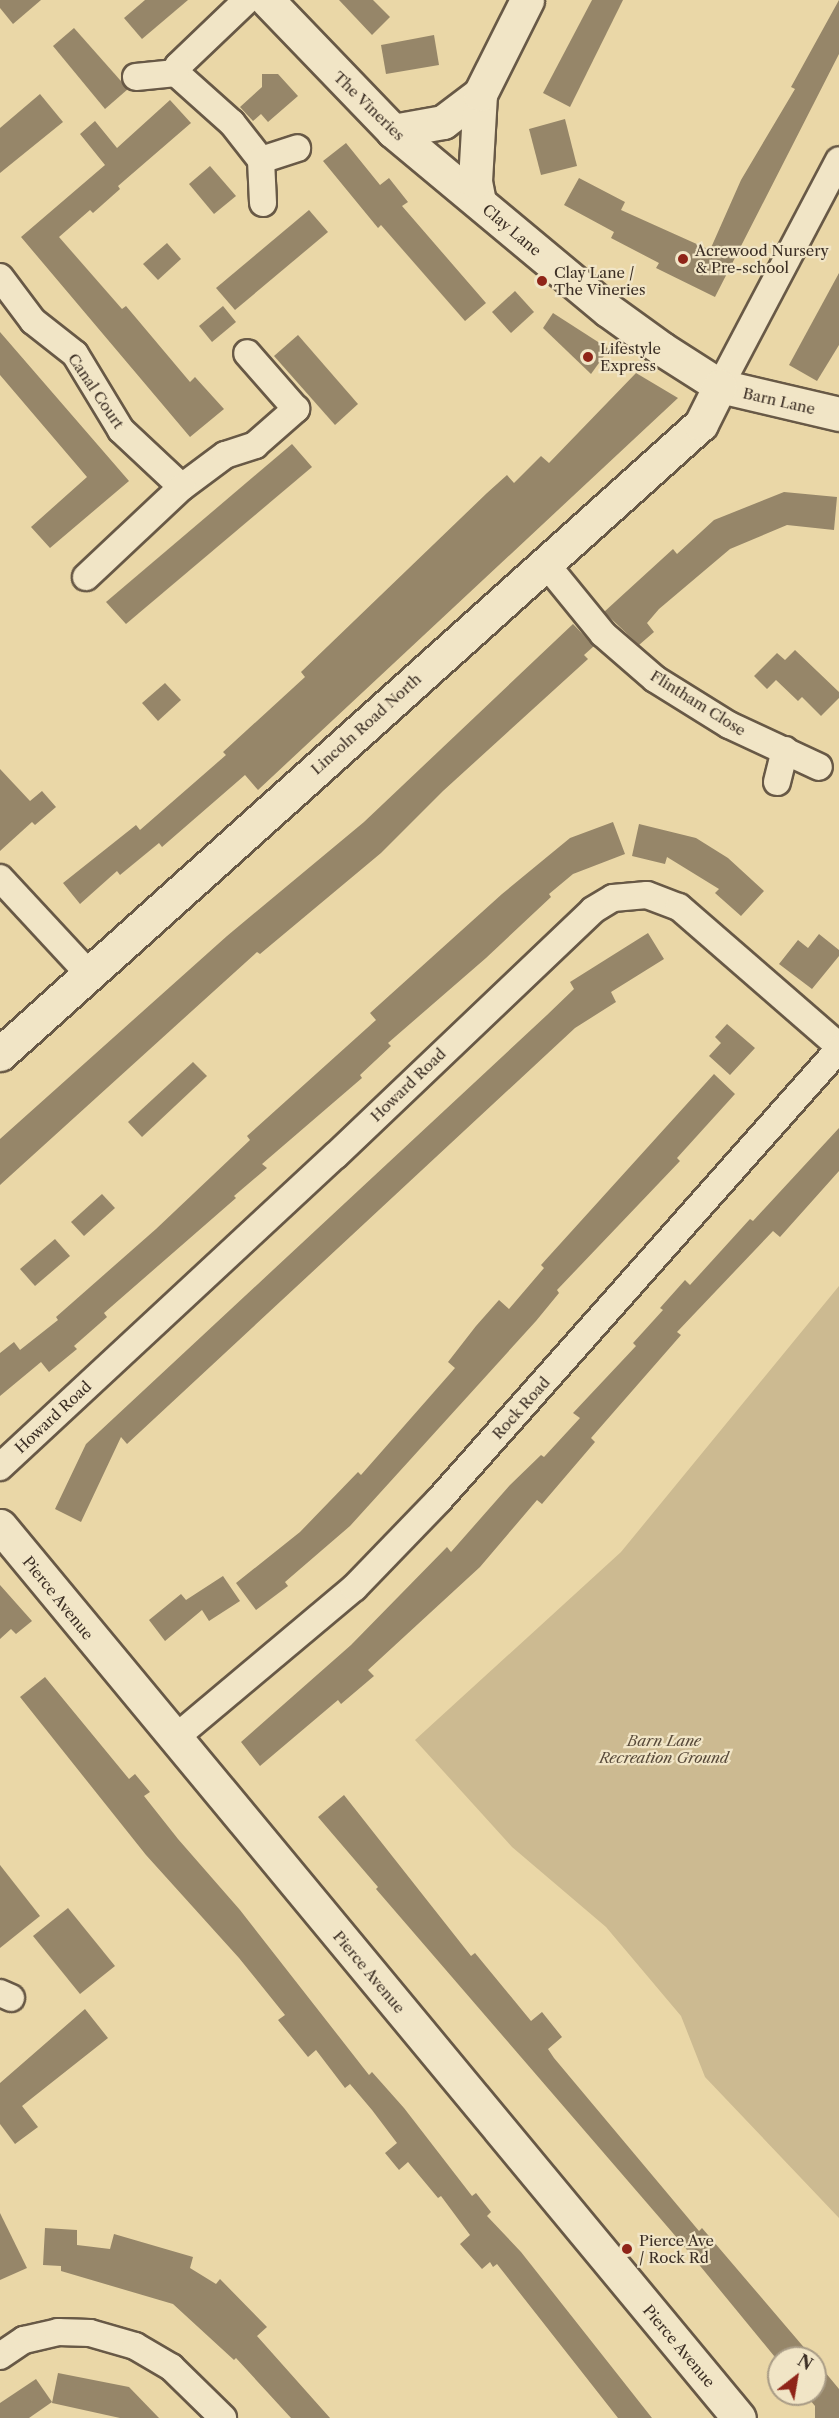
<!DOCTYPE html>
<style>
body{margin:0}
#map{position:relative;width:839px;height:2418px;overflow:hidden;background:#ead7a7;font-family:"Libre Caslon Text",serif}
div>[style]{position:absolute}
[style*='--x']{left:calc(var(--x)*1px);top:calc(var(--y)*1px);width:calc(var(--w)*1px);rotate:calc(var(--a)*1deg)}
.green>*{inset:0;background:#ccba91}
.building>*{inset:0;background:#968669}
.roads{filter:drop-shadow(2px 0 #685946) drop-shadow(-2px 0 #685946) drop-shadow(0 2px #685946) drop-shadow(0 -2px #685946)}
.minor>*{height:26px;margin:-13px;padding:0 13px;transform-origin:13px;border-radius:13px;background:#f1e5c6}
.tertiary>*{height:33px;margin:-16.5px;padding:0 16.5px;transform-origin:16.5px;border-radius:16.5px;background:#f1e5c6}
.dots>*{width:16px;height:16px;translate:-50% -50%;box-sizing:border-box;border:3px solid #f1e5c6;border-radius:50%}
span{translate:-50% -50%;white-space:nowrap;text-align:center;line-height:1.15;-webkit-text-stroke:4.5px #f1e5c6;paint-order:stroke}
.street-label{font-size:15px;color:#3c2f25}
.poi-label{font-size:15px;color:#3c2f25}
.left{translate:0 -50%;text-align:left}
.park-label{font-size:15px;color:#594b3b;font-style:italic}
.north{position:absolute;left:767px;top:2346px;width:60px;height:60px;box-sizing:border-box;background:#f1e5c6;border:2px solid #a99c86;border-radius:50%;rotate:31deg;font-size:16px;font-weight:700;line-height:24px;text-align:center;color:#3c2f25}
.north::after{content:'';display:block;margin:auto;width:21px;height:27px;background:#8f2418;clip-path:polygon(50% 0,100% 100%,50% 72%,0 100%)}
</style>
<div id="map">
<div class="green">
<div style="clip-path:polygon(839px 1286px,839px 2218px,705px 2077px,681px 2016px,606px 1927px,512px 1847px,415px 1740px,621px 1552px)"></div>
</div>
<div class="building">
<div style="clip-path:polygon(0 0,41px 0,13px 24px,0 8px)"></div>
<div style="clip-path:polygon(145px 0,188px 0,142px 39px,124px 18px)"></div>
<div style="clip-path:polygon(339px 0,373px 0,390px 17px,372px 35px)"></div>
<div style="clip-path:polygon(592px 0,623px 0,570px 107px,543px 93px)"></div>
<div style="clip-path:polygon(839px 0,839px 54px,715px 297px,656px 268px,659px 263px,611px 238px,614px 232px,564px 205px,579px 178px,625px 202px,621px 210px,710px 250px,741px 180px,795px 89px,791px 87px)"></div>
<div style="clip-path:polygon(74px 28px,128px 89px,105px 109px,53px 46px)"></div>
<div style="clip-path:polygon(434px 35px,439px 65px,386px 74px,381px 45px)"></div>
<div style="clip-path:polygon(262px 74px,278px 74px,298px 96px,268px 122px,261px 114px,253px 121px,240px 107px,262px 87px)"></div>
<div style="clip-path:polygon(40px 94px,63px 122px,0 173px,0 128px)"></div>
<div style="clip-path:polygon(170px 100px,191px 123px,118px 186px,120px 189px,93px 213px,90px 210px,59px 237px,122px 309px,126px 306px,190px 382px,195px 377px,224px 409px,190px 437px,21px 237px,105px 165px,80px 134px,95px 121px,117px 148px)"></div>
<div style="clip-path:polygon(565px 119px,577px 166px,541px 175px,529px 129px)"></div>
<div style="clip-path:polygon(346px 143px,380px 185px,389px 178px,408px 202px,402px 206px,486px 303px,465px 321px,381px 225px,378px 228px,323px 161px)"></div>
<div style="clip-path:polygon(210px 166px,236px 196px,214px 214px,189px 184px)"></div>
<div style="clip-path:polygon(309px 210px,328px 232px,235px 310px,216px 288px)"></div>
<div style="clip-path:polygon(167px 243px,181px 259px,158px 280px,143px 264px)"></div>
<div style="clip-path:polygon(839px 273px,839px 345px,817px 381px,789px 365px)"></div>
<div style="clip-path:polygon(515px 291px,534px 312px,511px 333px,492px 312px)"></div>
<div style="clip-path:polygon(223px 306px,236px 322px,212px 342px,199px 326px)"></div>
<div style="clip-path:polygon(553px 313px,609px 349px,591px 374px,543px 328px)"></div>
<div style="clip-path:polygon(0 332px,129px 481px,50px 548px,31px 527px,87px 477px,0 375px)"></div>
<div style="clip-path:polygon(298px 335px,358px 404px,335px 425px,274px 356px)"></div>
<div style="clip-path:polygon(636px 373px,678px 398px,258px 790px,245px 775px,162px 847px,159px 843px,120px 875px,117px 871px,80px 904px,63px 883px,136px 825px,140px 830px,226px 755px,223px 752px,305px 677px,301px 672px,487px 493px,507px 475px,514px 483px,541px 456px,549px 463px)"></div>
<div style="clip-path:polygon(292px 444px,312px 467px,126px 624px,106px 602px)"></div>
<div style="clip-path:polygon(784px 492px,837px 497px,834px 530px,787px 525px,730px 549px,659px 609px,647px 623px,654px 632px,639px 645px,604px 612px,673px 549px,677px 554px,714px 520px)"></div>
<div style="clip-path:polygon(573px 624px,594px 646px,584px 655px,588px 659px,443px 791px,381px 853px,260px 954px,257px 952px,0 1185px,0 1139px,227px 936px,364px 822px)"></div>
<div style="clip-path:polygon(795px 650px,839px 692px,839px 698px,821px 716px,802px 697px,798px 701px,776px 680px,767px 689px,754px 676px,777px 653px,785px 660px)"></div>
<div style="clip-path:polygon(165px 683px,181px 700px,158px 721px,142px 703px)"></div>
<div style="clip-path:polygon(0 769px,30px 801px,42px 791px,56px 807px,35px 825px,32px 822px,0 851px)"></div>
<div style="clip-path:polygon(613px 822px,625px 854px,573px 874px,549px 894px,551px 897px,486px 958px,388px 1043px,391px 1046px,360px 1075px,362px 1078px,262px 1164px,267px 1168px,234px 1196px,236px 1198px,104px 1313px,107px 1317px,74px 1346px,77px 1349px,49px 1372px,41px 1362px,0 1396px,0 1353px,14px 1342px,20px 1350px,58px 1320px,56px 1317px,156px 1229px,250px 1140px,247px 1136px,376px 1020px,370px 1013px,502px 894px,570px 838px)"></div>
<div style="clip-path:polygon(639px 824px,696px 838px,728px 858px,764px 891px,741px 916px,715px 893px,719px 889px,667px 857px,665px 864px,632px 856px)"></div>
<div style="clip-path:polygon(648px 933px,664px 959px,611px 992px,616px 1002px,575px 1028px,127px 1444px,121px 1437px,81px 1522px,55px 1509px,86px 1444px,547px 1015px,574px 989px,570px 982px)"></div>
<div style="clip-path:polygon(819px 934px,839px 950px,839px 956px,812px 989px,779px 964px,798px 940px,808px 948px)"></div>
<div style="clip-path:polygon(727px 1024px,755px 1048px,730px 1075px,709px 1056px,721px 1043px,715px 1037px)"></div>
<div style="clip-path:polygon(193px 1062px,207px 1076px,142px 1137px,128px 1122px)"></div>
<div style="clip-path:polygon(714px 1074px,735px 1094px,677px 1158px,680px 1161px,557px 1290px,559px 1293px,536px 1321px,350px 1526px,285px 1582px,288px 1586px,256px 1610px,236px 1583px,300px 1532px,358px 1472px,361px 1475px,455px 1368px,448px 1362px,476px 1326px,499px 1300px,509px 1309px,544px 1268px,541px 1265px)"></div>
<div style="clip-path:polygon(839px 1128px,839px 1171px,780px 1237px,773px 1231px,677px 1332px,681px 1335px,591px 1438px,595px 1442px,542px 1504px,537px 1500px,480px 1567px,368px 1670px,374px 1676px,341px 1704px,338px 1700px,260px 1766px,241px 1742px,351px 1645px,447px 1547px,451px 1552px,510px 1485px,541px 1455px,544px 1457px,580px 1418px,573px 1413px,636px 1346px,633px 1343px,663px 1310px,660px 1308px,685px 1280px,690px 1285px,750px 1219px,753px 1221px)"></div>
<div style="clip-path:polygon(102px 1194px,115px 1208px,84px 1236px,71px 1222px)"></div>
<div style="clip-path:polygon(55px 1239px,70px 1256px,35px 1286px,20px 1269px)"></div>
<div style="clip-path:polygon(223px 1576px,240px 1601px,209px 1621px,202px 1610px,165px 1641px,149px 1620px,181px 1594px,186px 1600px)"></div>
<div style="clip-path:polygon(0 1585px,32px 1621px,16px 1634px,11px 1629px,0 1639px)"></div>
<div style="clip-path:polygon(45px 1677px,129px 1779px,135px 1774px,150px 1792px,144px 1796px,178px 1839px,240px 1910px,369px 2075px,372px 2072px,404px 2108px,472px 2196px,476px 2193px,491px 2212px,487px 2216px,521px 2252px,652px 2418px,618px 2418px,497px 2264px,493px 2267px,490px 2262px,482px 2269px,460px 2244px,470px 2235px,441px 2196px,438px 2198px,408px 2162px,399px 2170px,385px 2153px,397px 2143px,372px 2110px,350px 2084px,345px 2088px,316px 2050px,308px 2057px,278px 2020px,285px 2015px,239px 1958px,146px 1855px,20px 1697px)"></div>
<div style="clip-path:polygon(344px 1795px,471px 1956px,475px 1953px,531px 2021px,542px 2012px,562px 2037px,548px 2049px,554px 2058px,699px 2231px,702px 2228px,813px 2358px,779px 2358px,779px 2362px,678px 2239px,376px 1889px,378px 1887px,318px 1817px)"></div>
<div style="clip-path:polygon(0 1865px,40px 1916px,0 1948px)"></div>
<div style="clip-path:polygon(68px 1908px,115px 1966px,80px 1994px,33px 1936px)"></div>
<div style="clip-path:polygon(85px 2009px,108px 2038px,22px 2106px,38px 2127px,15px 2144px,0 2124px,0 2083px)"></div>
<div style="clip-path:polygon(0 2213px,27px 2268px,0 2280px)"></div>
<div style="clip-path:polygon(45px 2228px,77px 2230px,77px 2245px,110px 2249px,114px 2234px,193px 2257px,190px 2268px,216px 2284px,220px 2279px,267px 2327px,257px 2336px,330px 2418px,291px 2418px,236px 2358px,234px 2360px,173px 2304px,61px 2271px,61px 2266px,43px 2265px)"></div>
<div style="clip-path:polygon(815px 2360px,839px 2389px,839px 2418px,815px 2418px,815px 2406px,805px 2394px,815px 2394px)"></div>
<div style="clip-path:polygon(58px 2373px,129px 2387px,159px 2418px,120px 2418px,52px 2403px)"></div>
<div style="clip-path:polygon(36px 2379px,52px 2402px,29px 2418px,0 2418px,0 2403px)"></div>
</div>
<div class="roads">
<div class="minor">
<div style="--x:247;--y:0;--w:95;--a:136.3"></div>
<div style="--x:178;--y:66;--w:7;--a:106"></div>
<div style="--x:176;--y:73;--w:75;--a:41.8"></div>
<div style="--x:232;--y:123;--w:47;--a:51.9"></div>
<div style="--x:261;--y:160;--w:43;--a:87.3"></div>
<div style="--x:136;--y:77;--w:40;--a:-5.7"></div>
<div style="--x:261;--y:160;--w:38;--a:-18"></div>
<div style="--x:0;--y:277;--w:55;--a:53.1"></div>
<div style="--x:33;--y:321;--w:53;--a:38.2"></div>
<div style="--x:75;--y:354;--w:89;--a:58.8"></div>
<div style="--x:121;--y:430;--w:83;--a:43.1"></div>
<div style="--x:182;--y:487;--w:54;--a:-36.7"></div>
<div style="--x:225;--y:455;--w:32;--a:-18"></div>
<div style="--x:255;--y:445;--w:55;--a:-41.3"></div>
<div style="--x:296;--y:409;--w:74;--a:-131.2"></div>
<div style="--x:720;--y:386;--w:255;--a:-62.2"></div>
<div style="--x:546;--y:564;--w:90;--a:50.8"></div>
<div style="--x:603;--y:634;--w:69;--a:40.9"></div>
<div style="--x:655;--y:679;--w:87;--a:31.9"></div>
<div style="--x:729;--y:725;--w:99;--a:25"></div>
<div style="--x:86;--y:577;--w:132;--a:-43.2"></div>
<div style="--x:777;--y:782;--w:33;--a:-76"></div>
<div style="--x:0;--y:878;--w:129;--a:47.2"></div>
<div style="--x:0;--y:1467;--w:457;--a:-42.9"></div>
<div style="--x:335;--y:1156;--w:356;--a:-43.6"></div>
<div style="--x:593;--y:910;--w:23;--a:-31"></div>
<div style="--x:613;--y:898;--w:34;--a:-5"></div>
<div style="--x:647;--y:895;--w:34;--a:21"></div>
<div style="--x:679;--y:907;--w:212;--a:41"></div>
<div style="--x:175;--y:1738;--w:234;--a:-40"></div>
<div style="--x:354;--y:1588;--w:122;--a:-46"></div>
<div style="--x:439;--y:1500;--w:603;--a:-48.43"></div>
<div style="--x:0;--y:1993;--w:12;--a:24"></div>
<div style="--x:0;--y:2356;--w:29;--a:-34"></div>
<div style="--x:24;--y:2340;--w:35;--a:-13"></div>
<div style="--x:58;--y:2332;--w:32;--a:2"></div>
<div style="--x:90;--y:2333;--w:47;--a:16.1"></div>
<div style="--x:135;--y:2346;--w:42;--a:30.3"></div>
<div style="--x:171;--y:2367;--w:73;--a:44.4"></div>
</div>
<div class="tertiary">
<div style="--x:267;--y:0;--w:182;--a:46.1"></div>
<div style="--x:393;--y:131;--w:280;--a:39.8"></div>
<div style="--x:608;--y:310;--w:67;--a:35.8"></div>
<div style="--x:662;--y:349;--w:69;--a:32.5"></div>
<div style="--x:720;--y:386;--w:122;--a:13.2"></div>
<div style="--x:393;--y:131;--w:51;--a:-10.2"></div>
<div style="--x:443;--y:122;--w:46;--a:-37.1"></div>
<div style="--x:479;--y:202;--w:21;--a:-101"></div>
<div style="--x:475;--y:181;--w:87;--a:-86.7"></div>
<div style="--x:480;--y:94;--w:105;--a:-63.4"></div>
<div style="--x:0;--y:1054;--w:942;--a:-41.95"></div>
<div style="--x:701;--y:424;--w:42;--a:-63.4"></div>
<div style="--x:0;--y:1526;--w:1158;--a:50.36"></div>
</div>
</div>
<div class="dots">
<div style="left:683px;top:259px;background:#8f2418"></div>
<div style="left:542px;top:281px;background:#8f2418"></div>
<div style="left:588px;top:357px;background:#8f2418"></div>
<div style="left:627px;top:2249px;background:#8f2418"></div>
</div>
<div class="street-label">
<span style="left:369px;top:106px;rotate:44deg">The Vineries</span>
<span style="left:512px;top:230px;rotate:40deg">Clay Lane</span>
<span style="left:96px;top:391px;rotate:56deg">Canal Court</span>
<span style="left:779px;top:401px;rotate:13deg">Barn Lane</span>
<span style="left:698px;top:703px;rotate:32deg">Flintham Close</span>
<span style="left:366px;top:724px;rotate:-42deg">Lincoln Road North</span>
<span style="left:408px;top:1085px;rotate:-44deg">Howard Road</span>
<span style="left:521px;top:1408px;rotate:-48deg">Rock Road</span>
<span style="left:53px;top:1417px;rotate:-43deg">Howard Road</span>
<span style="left:58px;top:1598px;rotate:51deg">Pierce Avenue</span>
<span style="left:369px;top:1972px;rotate:50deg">Pierce Avenue</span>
<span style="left:679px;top:2346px;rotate:50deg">Pierce Avenue</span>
</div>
<div class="poi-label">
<span class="left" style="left:695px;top:259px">Acrewood Nursery<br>&amp; Pre-school</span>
<span class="left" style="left:554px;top:281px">Clay Lane /<br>The Vineries</span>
<span class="left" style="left:600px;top:357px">Lifestyle<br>Express</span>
<span class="left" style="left:639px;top:2249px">Pierce Ave<br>/ Rock Rd</span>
</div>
<div class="park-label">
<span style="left:664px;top:1749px">Barn Lane<br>Recreation Ground</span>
</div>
<div class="north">N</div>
</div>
